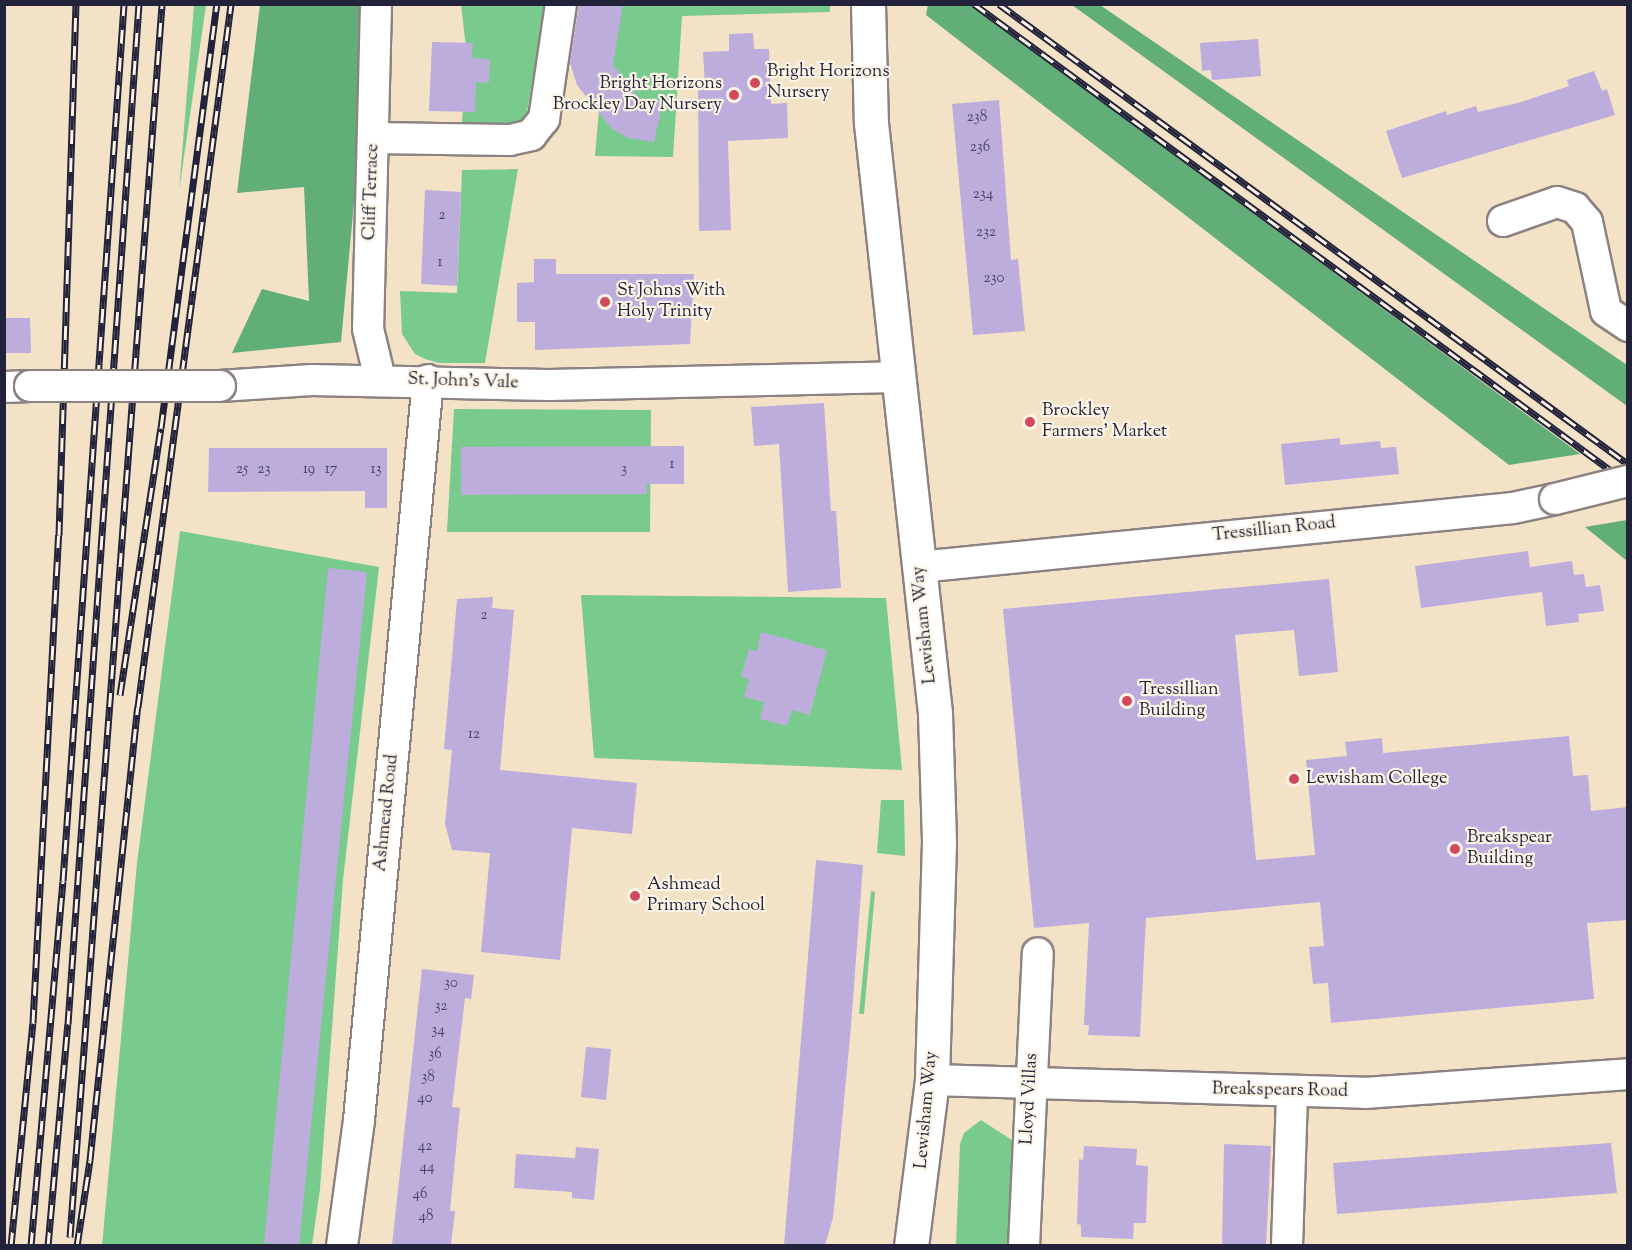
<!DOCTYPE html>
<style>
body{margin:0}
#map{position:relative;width:1632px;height:1250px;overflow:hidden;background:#f4e2c7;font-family:"Sorts Mill Goudy",serif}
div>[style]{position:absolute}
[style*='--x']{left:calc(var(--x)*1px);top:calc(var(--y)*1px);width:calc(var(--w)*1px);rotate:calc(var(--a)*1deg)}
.green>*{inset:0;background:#78ca8d}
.forest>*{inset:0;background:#62ae78}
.building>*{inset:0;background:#bdaddd}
.roads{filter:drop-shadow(2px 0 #8b8281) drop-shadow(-2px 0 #8b8281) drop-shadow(0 2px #8b8281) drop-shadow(0 -2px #8b8281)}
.minor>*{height:30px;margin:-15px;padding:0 15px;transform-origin:15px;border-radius:15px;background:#fff}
.trunk>*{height:33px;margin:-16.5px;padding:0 16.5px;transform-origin:16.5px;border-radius:16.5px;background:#fff}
.rail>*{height:7px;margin-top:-3.5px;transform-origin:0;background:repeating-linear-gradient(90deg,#fcf5e5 0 14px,#22223b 0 28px);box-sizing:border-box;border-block:2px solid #22223b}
.bridges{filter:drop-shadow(2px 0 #8b8281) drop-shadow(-2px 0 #8b8281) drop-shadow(0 2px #8b8281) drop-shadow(0 -2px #8b8281)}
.minor-bridge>*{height:30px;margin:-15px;padding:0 15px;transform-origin:15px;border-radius:15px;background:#fff}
.dots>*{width:16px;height:16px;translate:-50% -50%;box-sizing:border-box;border:3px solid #fcf5e5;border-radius:50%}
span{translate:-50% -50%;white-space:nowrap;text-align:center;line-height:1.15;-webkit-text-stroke:4.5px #fcf5e5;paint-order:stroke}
.number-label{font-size:15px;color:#494564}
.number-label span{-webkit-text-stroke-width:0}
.poi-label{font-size:18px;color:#22223b}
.left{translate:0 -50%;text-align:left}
.right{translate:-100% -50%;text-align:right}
.street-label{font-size:18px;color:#22223b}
.frame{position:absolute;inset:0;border:6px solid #22223b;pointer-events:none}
</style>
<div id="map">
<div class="green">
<div style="clip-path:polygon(194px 5px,206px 5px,179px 191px)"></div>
<div style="clip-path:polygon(461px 5px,545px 5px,524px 130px,461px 135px,467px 55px)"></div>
<div style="clip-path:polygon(608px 5px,830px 5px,830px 12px,682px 16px,673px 157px,595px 156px)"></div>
<div style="clip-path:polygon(518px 169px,485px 363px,439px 363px,425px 359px,415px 354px,402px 334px,400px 291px,457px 293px,462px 170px)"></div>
<div style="clip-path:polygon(454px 409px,651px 410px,650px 532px,447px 532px)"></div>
<div style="clip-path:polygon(180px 531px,379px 567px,343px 880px,320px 1189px,312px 1245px,102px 1246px,137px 863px)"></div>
<div style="clip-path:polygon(581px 595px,886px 598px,902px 770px,594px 758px)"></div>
<div style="clip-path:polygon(881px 800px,904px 800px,905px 856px,877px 853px)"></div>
<div style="clip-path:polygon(871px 891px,875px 892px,864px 1014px,859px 1014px)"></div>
<div style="clip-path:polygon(981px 1120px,1018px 1144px,1009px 1245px,956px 1246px,960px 1144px,964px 1133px)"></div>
</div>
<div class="forest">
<div style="clip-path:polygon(260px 5px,361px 5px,355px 192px,341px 342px,232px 353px,262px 289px,309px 301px,304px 187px,237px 193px)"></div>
<div style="clip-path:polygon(928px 5px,971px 5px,1580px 454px,1509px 465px,926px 15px)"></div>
<div style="clip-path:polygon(1072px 5px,1100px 5px,1627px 365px,1627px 406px)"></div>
<div style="clip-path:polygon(1627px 520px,1627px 561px,1585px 527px)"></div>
</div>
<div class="building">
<div style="clip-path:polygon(579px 4px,623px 4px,613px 65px,640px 99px,663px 102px,654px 142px,628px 138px,611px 128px,577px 85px,570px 63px)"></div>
<div style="clip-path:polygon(753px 33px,754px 49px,769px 49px,771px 104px,787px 103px,788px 138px,728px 141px,731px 230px,699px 231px,698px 86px,705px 86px,703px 52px,729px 51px,729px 34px)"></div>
<div style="clip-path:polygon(1258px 39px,1261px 76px,1212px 80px,1211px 70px,1202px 71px,1200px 43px)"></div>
<div style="clip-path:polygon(432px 42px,473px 43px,472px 58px,490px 59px,489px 83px,476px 82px,475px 112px,429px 111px)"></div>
<div style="clip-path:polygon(1594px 71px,1602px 91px,1607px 89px,1615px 115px,1402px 178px,1386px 131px,1446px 111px,1447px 115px,1476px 106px,1478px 112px,1518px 103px,1569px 86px,1567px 80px)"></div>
<div style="clip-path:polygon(999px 100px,1011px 260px,1018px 259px,1025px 331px,973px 335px,952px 104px)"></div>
<div style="clip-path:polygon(425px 190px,461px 192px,457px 286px,421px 284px)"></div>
<div style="clip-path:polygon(534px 259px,556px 259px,556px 274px,694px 274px,690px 344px,535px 350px,535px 322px,517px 322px,517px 283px,534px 282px)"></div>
<div style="clip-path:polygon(4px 318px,30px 318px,31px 353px,4px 353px)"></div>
<div style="clip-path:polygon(824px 403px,831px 511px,836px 511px,841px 588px,788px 592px,779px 444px,754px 446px,751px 407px)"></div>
<div style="clip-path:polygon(1340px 438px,1340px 445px,1380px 441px,1381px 448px,1396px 447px,1399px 474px,1285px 485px,1281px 444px)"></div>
<div style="clip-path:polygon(684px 446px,684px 484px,647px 484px,647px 494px,461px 495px,461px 447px)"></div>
<div style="clip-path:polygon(209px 448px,387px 448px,387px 508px,365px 508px,365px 491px,208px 492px)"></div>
<div style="clip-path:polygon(1528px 551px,1530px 567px,1572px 561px,1574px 575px,1584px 574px,1586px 587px,1600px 585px,1604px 611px,1578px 614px,1579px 622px,1546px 626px,1542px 592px,1421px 608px,1415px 566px)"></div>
<div style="clip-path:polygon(328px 568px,367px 572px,299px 1245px,293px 1245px,264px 1243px)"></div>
<div style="clip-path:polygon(1329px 579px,1338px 672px,1299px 676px,1294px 630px,1235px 635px,1256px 860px,1315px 855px,1306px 760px,1347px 756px,1345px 742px,1382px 738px,1383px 753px,1569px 736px,1573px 776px,1588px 775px,1591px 811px,1628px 807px,1628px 920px,1587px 923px,1594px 999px,1331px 1023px,1328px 983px,1313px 984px,1309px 947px,1324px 946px,1320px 902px,1146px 918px,1140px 1037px,1088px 1035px,1089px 1025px,1084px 1025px,1089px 923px,1034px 928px,1003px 609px)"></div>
<div style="clip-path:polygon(493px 597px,492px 608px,514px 610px,500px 770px,637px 783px,632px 834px,572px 828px,560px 960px,481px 952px,490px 853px,452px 850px,445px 824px,452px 750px,444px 749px,457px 599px)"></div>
<div style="clip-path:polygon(761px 632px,827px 650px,810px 715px,792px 710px,787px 726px,760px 719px,764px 702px,744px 697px,749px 679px,741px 677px,749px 649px,757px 651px)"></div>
<div style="clip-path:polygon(816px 860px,863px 865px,851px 1026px,833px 1218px,825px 1245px,784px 1245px)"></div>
<div style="clip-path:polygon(422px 969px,474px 975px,471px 999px,465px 998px,452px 1107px,460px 1108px,450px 1211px,455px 1211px,451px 1245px,392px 1245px)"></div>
<div style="clip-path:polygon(586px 1047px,611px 1049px,606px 1100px,581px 1097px)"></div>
<div style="clip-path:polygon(1611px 1143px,1617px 1193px,1337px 1214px,1333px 1163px)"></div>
<div style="clip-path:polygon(1224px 1144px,1271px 1146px,1266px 1245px,1222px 1245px)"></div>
<div style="clip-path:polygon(1084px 1146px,1137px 1149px,1136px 1165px,1148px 1166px,1146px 1223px,1134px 1223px,1133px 1239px,1081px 1237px,1081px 1225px,1077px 1224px,1079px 1159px,1083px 1160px)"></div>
<div style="clip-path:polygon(576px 1147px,599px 1149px,594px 1200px,572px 1198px,572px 1192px,514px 1188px,516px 1154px,575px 1158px)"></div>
</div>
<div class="roads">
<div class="minor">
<div style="--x:376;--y:4;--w:325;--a:91.4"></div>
<div style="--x:368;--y:329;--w:51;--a:76.5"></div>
<div style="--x:373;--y:138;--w:137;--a:0.8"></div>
<div style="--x:510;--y:140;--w:22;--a:-13"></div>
<div style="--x:531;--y:135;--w:21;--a:-51"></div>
<div style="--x:544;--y:119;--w:116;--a:-81.6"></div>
<div style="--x:1503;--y:221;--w:57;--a:-19.4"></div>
<div style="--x:1557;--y:202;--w:19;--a:18"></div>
<div style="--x:1575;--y:208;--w:18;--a:49"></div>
<div style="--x:1587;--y:222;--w:91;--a:77.9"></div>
<div style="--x:1606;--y:311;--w:27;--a:34"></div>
<div style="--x:220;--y:386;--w:92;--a:-3.7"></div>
<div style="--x:312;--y:380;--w:237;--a:1.2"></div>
<div style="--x:549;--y:385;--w:347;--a:-1.3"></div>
<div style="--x:4;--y:387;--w:26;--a:-2"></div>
<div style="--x:919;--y:567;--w:597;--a:-5.67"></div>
<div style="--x:1513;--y:508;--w:43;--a:-12.1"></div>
<div style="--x:932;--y:1080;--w:433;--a:1.7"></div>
<div style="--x:1365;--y:1093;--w:264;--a:-4.1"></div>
<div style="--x:342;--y:1246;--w:127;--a:-82.3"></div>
<div style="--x:359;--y:1120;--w:743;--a:-84.67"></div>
<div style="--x:1024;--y:1246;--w:293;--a:-87.3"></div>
<div style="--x:1287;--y:1246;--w:153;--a:-88.1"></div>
</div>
<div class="trunk">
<div style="--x:868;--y:4;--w:119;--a:88.6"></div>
<div style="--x:871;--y:123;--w:593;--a:83.81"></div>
<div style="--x:935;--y:713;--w:129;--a:88.2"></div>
<div style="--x:939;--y:842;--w:238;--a:91.7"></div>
<div style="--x:932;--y:1080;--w:167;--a:97.2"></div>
</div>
</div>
<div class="rail">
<div style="--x:974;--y:4;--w:811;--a:36.22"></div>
<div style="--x:999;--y:4;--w:779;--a:36.18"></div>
<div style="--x:120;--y:695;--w:270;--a:-81.3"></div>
<div style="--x:161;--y:428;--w:428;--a:-82.5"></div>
<div style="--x:70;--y:1237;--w:1236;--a:-85.73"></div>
<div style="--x:11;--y:1246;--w:224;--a:-84.4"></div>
<div style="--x:33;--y:1023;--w:489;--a:-87"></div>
<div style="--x:59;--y:535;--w:531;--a:-88.17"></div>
<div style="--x:31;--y:1246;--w:366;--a:-85"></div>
<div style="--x:63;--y:881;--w:879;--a:-86.02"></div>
<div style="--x:48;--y:1246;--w:223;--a:-84.9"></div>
<div style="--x:68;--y:1024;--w:1022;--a:-86.02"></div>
<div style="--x:77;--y:1246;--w:87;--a:-81.4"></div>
<div style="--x:90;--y:1160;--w:456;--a:-84"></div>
<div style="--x:138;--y:707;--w:709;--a:-82.46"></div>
</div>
<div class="bridges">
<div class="minor-bridge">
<div style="--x:30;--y:386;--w:190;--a:0"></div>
<div style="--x:1555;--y:499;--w:75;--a:-13.9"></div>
</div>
</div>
<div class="dots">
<div style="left:755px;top:83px;background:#d1495b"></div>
<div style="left:734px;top:95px;background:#d1495b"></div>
<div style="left:605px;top:302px;background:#d1495b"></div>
<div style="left:1030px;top:422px;background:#d1495b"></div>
<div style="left:1127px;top:701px;background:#d1495b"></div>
<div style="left:1294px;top:779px;background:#d1495b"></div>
<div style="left:1455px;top:849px;background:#d1495b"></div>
<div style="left:635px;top:896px;background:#d1495b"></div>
</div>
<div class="number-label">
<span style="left:977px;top:118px">238</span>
<span style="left:980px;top:148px">236</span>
<span style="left:983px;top:195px">234</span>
<span style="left:442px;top:216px">2</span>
<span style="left:986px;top:233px">232</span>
<span style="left:440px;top:263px">1</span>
<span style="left:994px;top:279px">230</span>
<span style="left:672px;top:465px">1</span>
<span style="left:242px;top:470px">25</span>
<span style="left:264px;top:470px">23</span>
<span style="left:309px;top:470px">19</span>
<span style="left:331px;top:470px">17</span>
<span style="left:376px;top:470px">13</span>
<span style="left:624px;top:470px">3</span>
<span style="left:484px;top:616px">2</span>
<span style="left:474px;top:735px">12</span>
<span style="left:451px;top:984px">30</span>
<span style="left:441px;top:1007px">32</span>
<span style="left:438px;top:1031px">34</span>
<span style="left:435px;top:1055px">36</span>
<span style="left:428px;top:1078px">38</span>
<span style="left:425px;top:1099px">40</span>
<span style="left:425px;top:1147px">42</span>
<span style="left:427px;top:1168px">44</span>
<span style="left:420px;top:1195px">46</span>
<span style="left:426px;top:1217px">48</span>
</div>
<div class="poi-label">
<span class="left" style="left:767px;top:83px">Bright Horizons<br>Nursery</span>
<span class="right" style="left:722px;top:95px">Bright Horizons<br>Brockley Day Nursery</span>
<span class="left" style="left:617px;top:302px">St Johns With<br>Holy Trinity</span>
<span class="left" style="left:1042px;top:422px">Brockley<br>Farmers' Market</span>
<span class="left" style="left:1139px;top:701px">Tressillian<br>Building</span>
<span class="left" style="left:1306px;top:779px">Lewisham College</span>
<span class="left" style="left:1467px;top:849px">Breakspear<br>Building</span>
<span class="left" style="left:647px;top:896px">Ashmead<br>Primary School</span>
</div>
<div class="street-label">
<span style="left:372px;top:192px;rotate:-88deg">Cliff Terrace</span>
<span style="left:463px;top:382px;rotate:2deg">St. John's Vale</span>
<span style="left:1274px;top:530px;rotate:-6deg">Tressillian Road</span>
<span style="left:925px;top:625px;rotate:-96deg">Lewisham Way</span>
<span style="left:387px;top:813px;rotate:-84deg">Ashmead Road</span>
<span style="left:1280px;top:1091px;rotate:1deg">Breakspears Road</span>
<span style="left:1030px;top:1099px;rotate:-87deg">Lloyd Villas</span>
<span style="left:927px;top:1110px;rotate:-85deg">Lewisham Way</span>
</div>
<div class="frame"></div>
</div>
